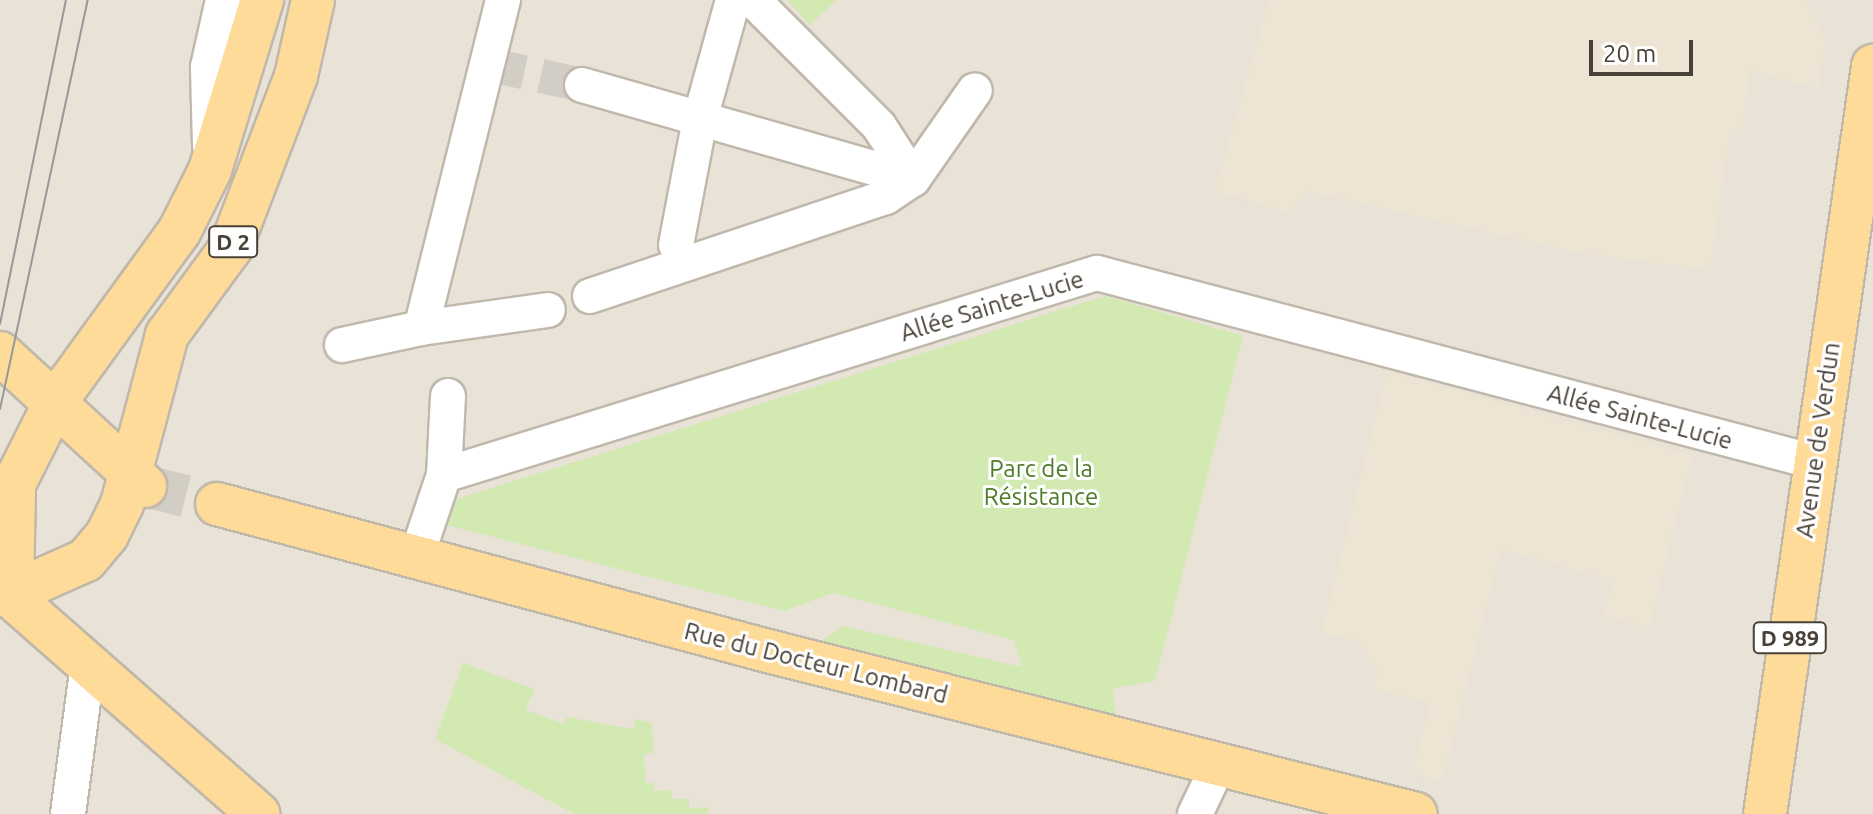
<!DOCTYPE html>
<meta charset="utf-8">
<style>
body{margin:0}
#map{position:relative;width:1873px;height:814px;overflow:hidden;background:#f4f0e9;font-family:Ubuntu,sans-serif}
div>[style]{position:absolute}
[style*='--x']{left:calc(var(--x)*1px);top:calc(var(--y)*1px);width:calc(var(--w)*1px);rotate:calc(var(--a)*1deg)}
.residential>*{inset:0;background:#e8e2d7}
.education>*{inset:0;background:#eee4d3}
.green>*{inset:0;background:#d3e9b2}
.minor-tunnel>*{height:34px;margin-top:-17px;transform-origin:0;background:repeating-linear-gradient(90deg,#d2cdc5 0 34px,transparent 0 51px)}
.major-tunnel>*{height:42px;margin-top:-21px;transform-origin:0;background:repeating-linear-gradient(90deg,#d2cdc5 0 42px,transparent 0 63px)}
.roads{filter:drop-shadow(2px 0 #c0b8ab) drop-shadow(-2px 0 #c0b8ab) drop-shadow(0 2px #c0b8ab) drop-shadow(0 -2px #c0b8ab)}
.minor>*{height:34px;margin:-17px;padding:0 17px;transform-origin:17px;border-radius:17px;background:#fff}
.major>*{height:42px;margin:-21px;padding:0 21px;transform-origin:21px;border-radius:21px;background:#fedb99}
.tram>*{height:2px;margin:-1px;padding:0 1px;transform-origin:1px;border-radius:1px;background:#989898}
span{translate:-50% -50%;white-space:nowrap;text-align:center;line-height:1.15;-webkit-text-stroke:6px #fff;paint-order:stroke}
.shield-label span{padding:2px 6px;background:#fff;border:2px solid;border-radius:6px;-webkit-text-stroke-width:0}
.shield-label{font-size:22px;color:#484137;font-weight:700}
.street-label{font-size:24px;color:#484137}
.park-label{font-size:24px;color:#4d7b2a}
.scale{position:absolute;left:1589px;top:40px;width:104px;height:36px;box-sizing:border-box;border:4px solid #484137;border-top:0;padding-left:10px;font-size:24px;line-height:28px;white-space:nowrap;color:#484137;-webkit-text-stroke:6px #fff;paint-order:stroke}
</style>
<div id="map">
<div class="residential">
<div style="clip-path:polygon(0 0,1873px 0,1873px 814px,0 814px)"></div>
</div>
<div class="education">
<div style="clip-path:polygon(1269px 0,1803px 0,1826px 36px,1818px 89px,1750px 70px,1742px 132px,1730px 132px,1710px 270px,1580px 253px,1307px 191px,1288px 212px,1215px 191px)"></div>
<div style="clip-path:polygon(1387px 371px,1692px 455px,1649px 628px,1602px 616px,1613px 581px,1501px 549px,1442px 781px,1412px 773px,1430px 703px,1374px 689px,1378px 672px,1358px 640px,1321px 633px)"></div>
</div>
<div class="green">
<div style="clip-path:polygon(787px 0,836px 0,810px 25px)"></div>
<div style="clip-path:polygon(1105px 296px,1243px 336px,1155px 681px,1113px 688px,1116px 720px,822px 641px,843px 626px,1022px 667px,1014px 640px,833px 593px,784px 611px,446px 525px,453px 500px)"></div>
<div style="clip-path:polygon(463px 663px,534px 689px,526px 710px,564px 724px,567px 717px,633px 729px,636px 719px,652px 723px,653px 753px,644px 754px,645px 783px,654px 783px,654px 791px,671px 790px,672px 799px,689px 799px,689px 808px,708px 807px,708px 814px,574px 814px,435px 739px)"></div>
</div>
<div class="minor-tunnel">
<div style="--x:491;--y:65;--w:93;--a:12.4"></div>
</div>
<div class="major-tunnel">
<div style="--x:145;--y:486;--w:74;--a:14"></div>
</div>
<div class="roads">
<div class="minor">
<div style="--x:503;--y:0;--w:338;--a:104"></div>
<div style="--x:421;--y:328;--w:128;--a:-8.1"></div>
<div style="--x:582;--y:85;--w:344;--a:15.9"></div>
<div style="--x:913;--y:179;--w:108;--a:-55.1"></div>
<div style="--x:210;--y:146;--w:79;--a:-91.5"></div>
<div style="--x:208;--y:67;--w:69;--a:-77.4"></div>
<div style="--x:676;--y:245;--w:128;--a:-79.2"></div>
<div style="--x:700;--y:119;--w:123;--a:-74.5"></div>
<div style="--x:590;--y:296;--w:312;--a:-18.5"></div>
<div style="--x:886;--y:197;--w:32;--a:-34"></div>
<div style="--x:913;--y:179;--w:63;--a:-122.7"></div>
<div style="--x:879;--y:126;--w:178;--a:-135"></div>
<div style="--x:342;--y:345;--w:81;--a:-12.1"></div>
<div style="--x:444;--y:475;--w:79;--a:-87.1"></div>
<div style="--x:416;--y:558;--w:88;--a:-71.4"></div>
<div style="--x:444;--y:475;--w:684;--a:-17.19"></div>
<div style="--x:1097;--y:273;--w:742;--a:14.75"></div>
<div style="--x:68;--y:814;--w:150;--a:-82.4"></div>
<div style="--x:1195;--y:814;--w:55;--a:-64.4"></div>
</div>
<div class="major">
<div style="--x:0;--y:353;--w:197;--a:42.5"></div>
<div style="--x:217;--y:504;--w:566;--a:14.94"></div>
<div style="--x:764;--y:650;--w:672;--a:14.12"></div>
<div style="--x:0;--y:587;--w:344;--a:41.3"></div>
<div style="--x:12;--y:593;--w:81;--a:-24"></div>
<div style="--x:86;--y:560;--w:33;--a:-50"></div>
<div style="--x:107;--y:535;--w:34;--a:-64"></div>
<div style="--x:122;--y:504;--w:175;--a:-75.1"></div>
<div style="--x:167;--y:335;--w:107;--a:-53.8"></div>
<div style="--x:230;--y:249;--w:185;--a:-69.1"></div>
<div style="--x:296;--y:76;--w:78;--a:-77.4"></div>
<div style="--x:12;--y:593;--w:109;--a:-88.9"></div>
<div style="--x:14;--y:484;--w:93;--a:-63.2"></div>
<div style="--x:56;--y:401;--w:209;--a:-54"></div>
<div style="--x:179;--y:232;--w:69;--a:-63.4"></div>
<div style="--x:210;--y:170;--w:178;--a:-73"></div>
<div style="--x:1765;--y:814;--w:756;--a:-81.78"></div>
</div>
</div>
<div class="tram">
<div style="--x:0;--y:324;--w:331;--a:-78.5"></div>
<div style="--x:0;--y:409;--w:418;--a:-77.9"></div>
</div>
<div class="shield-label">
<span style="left:233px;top:242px">D 2</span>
<span style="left:1790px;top:638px">D 989</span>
</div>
<div class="street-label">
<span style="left:992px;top:306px;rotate:-17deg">Allée Sainte-Lucie</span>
<span style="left:1640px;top:417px;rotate:15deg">Allée Sainte-Lucie</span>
<span style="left:1818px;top:440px;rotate:-82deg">Avenue de Verdun</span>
<span style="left:816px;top:663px;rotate:14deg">Rue du Docteur Lombard</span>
</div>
<div class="park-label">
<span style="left:1041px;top:483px">Parc de la<br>Résistance</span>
</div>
<div class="scale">20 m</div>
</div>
